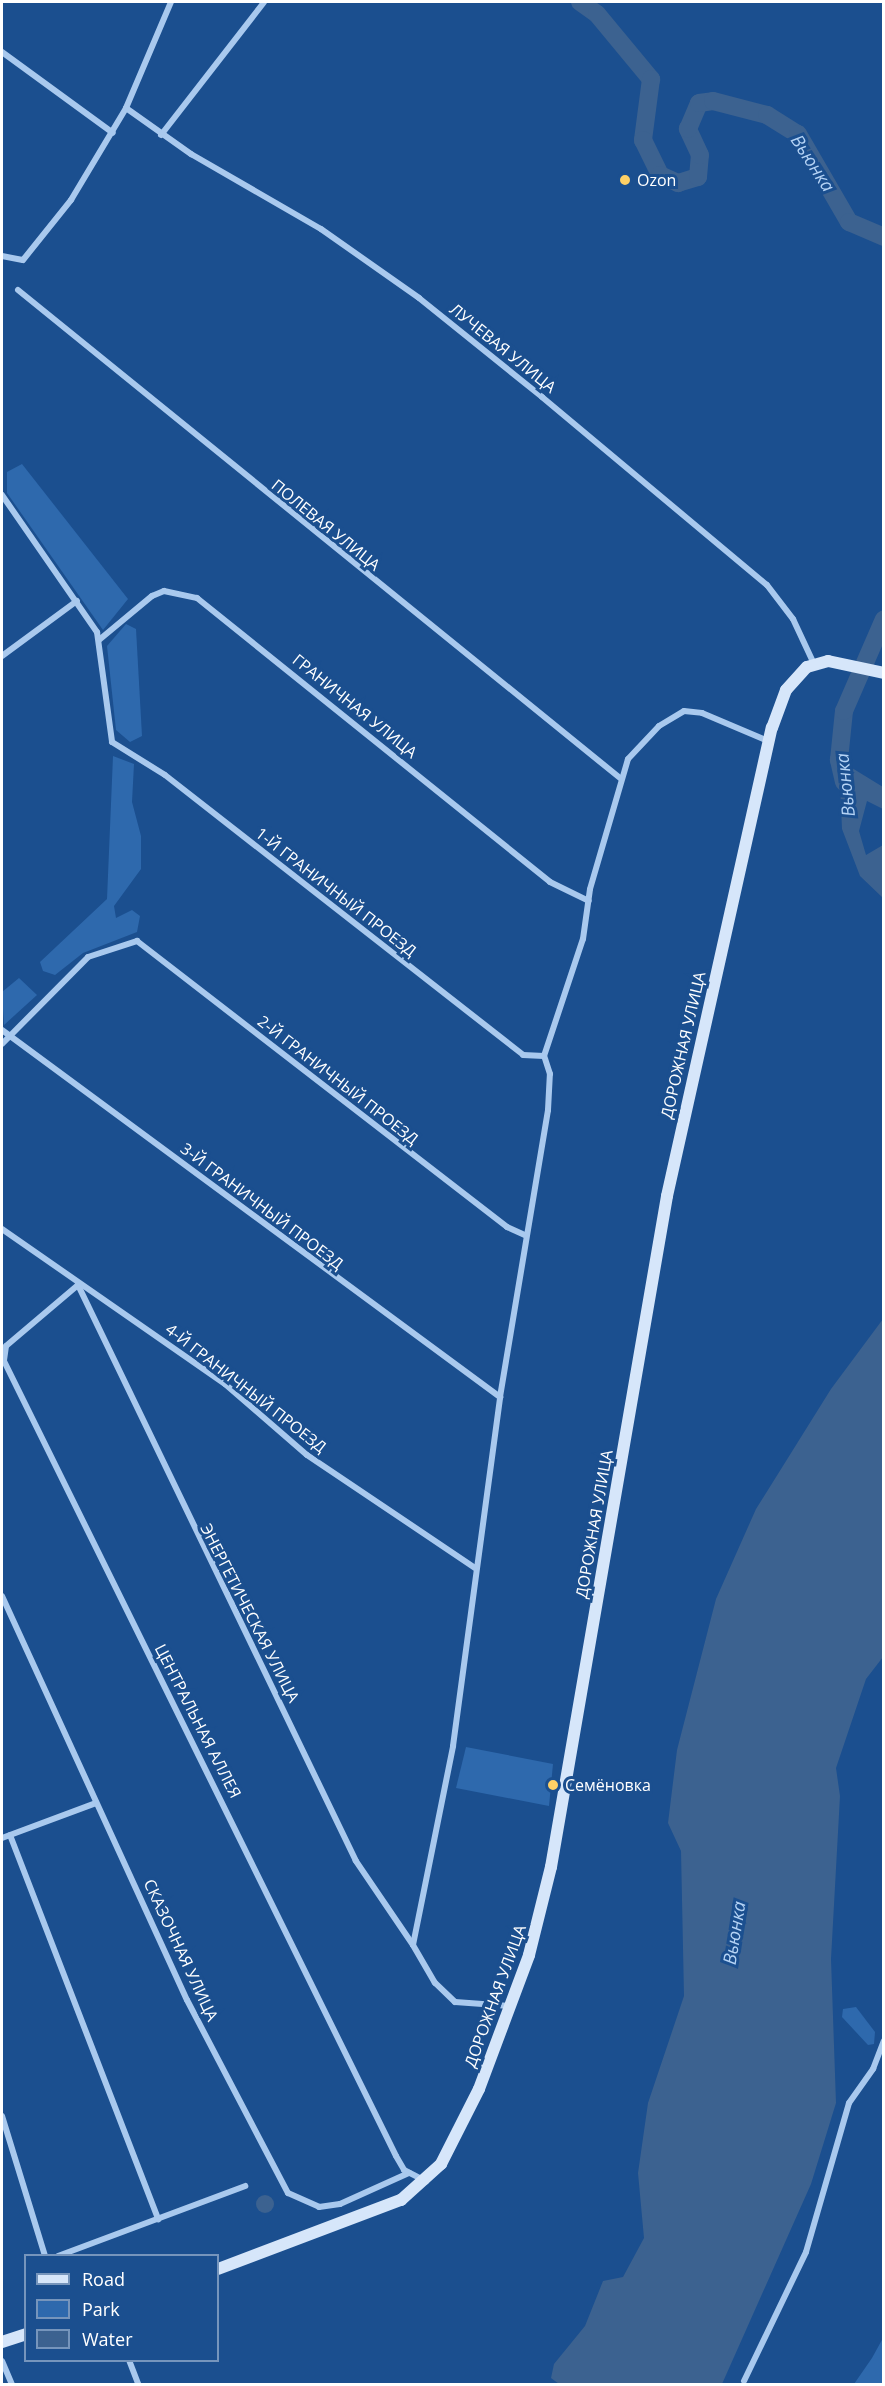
<!DOCTYPE html>
<meta charset="utf-8">
<style>
body{margin:0}
#map{position:relative;width:885px;height:2386px;overflow:hidden;background:#1b4f8f;font-family:"Open Sans",sans-serif}
div>[style]{position:absolute}
[style*='--x']{left:calc(var(--x)*1px);top:calc(var(--y)*1px);width:calc(var(--w)*1px);rotate:calc(var(--a)*1deg)}
.green>*{inset:0;background:#2e69ad}
.water>*{inset:0;background:#3c6290}
.round{border-radius:50%}
.river>*{height:18px;margin:-9px;padding:0 9px;transform-origin:9px;border-radius:9px;background:#3c6290}
.minor>*{height:6px;margin:-3px;padding:0 3px;transform-origin:3px;border-radius:3px;background:#a9c9ee}
.secondary>*{height:12px;margin:-6px;padding:0 6px;transform-origin:6px;border-radius:6px;background:#d6e6fa}
.dots>*{width:16px;height:16px;translate:-50% -50%;box-sizing:border-box;border:3px solid #1b4f8f;border-radius:50%}
span{translate:-50% -50%;white-space:nowrap;text-align:center;line-height:1.15;-webkit-text-stroke:6px #1b4f8f;paint-order:stroke}
.poi-label{font-size:16px;color:#fff}
.left{translate:0 -50%;text-align:left}
.street-label{font-size:16px;color:#fff}
.water-label{font-size:18px;color:#b5d3f5;font-style:italic}
.frame{position:absolute;inset:0;border:3px solid #fff;pointer-events:none}
.legend{position:absolute;left:24px;top:2254px;width:195px;height:108px;box-sizing:border-box;background:#1b4f8f;border:2px solid #7695bc;margin:0;padding:8px 10px;list-style:none;font-size:18px;color:#fff}
.legend li{display:flex;align-items:center;gap:12px;height:30px}
.legend b{width:30px;border:2px solid #7695bc}
</style>
<div id="map">
<div class="green">
<div style="clip-path:polygon(22px 464px,128px 599px,103px 630px,7px 493px,7px 472px)"></div>
<div style="clip-path:polygon(126px 624px,136px 629px,142px 736px,130px 742px,116px 730px,107px 646px)"></div>
<div style="clip-path:polygon(113px 756px,134px 764px,132px 802px,141px 836px,141px 869px,114px 906px,116px 918px,132px 910px,140px 916px,137px 932px,83px 953px,55px 975px,43px 971px,40px 962px,107px 899px)"></div>
<div style="clip-path:polygon(19px 978px,37px 995px,4px 1025px,2px 992px)"></div>
<div style="clip-path:polygon(466px 1747px,553px 1764px,549px 1806px,456px 1788px)"></div>
<div style="clip-path:polygon(856px 2007px,875px 2032px,874px 2044px,868px 2045px,842px 2017px,843px 2009px)"></div>
<div style="clip-path:polygon(883px 2338px,883px 2384px,854px 2384px,872px 2358px)"></div>
</div>
<div class="water">
<div style="clip-path:polygon(839px 760px,883px 787px,883px 809px,867px 801px,859px 831px,866px 855px,883px 845px,883px 898px,860px 876px,842px 829px)"></div>
<div style="clip-path:polygon(883px 1319px,883px 1657px,866px 1679px,836px 1768px,840px 1796px,831px 1959px,836px 2103px,811px 2184px,722px 2384px,559px 2384px,551px 2378px,554px 2364px,585px 2326px,603px 2281px,623px 2277px,644px 2238px,638px 2173px,648px 2103px,684px 1996px,681px 1851px,668px 1823px,677px 1750px,716px 1599px,756px 1509px,831px 1389px)"></div>
<div class="round" style="left:256px;top:2195px;width:18px;height:18px"></div>
</div>
<div class="river">
<div style="--x:580;--y:2;--w:21;--a:35"></div>
<div style="--x:597;--y:14;--w:85;--a:50.3"></div>
<div style="--x:651;--y:79;--w:62;--a:97.5"></div>
<div style="--x:643;--y:140;--w:39;--a:64"></div>
<div style="--x:660;--y:175;--w:20;--a:24"></div>
<div style="--x:678;--y:183;--w:21;--a:-17"></div>
<div style="--x:698;--y:177;--w:22;--a:-85"></div>
<div style="--x:700;--y:155;--w:29;--a:-115"></div>
<div style="--x:688;--y:129;--w:28;--a:-67"></div>
<div style="--x:699;--y:103;--w:14;--a:-8"></div>
<div style="--x:713;--y:101;--w:56;--a:14.5"></div>
<div style="--x:767;--y:115;--w:36;--a:32"></div>
<div style="--x:798;--y:134;--w:102;--a:59.9"></div>
<div style="--x:849;--y:222;--w:38;--a:23"></div>
<div style="--x:844;--y:782;--w:23;--a:-103"></div>
<div style="--x:839;--y:760;--w:49;--a:-84.2"></div>
<div style="--x:844;--y:711;--w:100;--a:-66.5"></div>
</div>
<div class="minor">
<div style="--x:2;--y:52;--w:137;--a:36.1"></div>
<div style="--x:126;--y:108;--w:80;--a:35.3"></div>
<div style="--x:191;--y:154;--w:150;--a:30"></div>
<div style="--x:321;--y:229;--w:120;--a:35.1"></div>
<div style="--x:419;--y:298;--w:158;--a:38.8"></div>
<div style="--x:542;--y:397;--w:293;--a:39.9"></div>
<div style="--x:767;--y:585;--w:43;--a:52.6"></div>
<div style="--x:793;--y:619;--w:50;--a:65"></div>
<div style="--x:161;--y:135;--w:168;--a:-52.2"></div>
<div style="--x:2;--y:256;--w:21;--a:11"></div>
<div style="--x:23;--y:260;--w:77;--a:-51.3"></div>
<div style="--x:71;--y:200;--w:107;--a:-59.1"></div>
<div style="--x:126;--y:108;--w:115;--a:-67"></div>
<div style="--x:18;--y:290;--w:775;--a:39.03"></div>
<div style="--x:2;--y:495;--w:167;--a:55.3"></div>
<div style="--x:97;--y:632;--w:111;--a:82.2"></div>
<div style="--x:112;--y:742;--w:62;--a:31.9"></div>
<div style="--x:165;--y:775;--w:454;--a:38"></div>
<div style="--x:523;--y:1055;--w:21;--a:3"></div>
<div style="--x:99;--y:640;--w:69;--a:-39.7"></div>
<div style="--x:152;--y:596;--w:13;--a:-23"></div>
<div style="--x:164;--y:591;--w:34;--a:12"></div>
<div style="--x:197;--y:598;--w:453;--a:38.8"></div>
<div style="--x:550;--y:882;--w:43;--a:26"></div>
<div style="--x:2;--y:656;--w:93;--a:-36.3"></div>
<div style="--x:2;--y:1030;--w:619;--a:36.39"></div>
<div style="--x:2;--y:1044;--w:122;--a:-45.3"></div>
<div style="--x:88;--y:957;--w:52;--a:-18.1"></div>
<div style="--x:137;--y:941;--w:468;--a:37.7"></div>
<div style="--x:507;--y:1227;--w:20;--a:24"></div>
<div style="--x:544;--y:1056;--w:123;--a:-71.6"></div>
<div style="--x:583;--y:939;--w:50;--a:-82"></div>
<div style="--x:590;--y:889;--w:135;--a:-73.7"></div>
<div style="--x:628;--y:759;--w:45;--a:-46.8"></div>
<div style="--x:659;--y:726;--w:29;--a:-31"></div>
<div style="--x:684;--y:711;--w:18;--a:6"></div>
<div style="--x:702;--y:713;--w:72;--a:23"></div>
<div style="--x:2;--y:1229;--w:272;--a:34.8"></div>
<div style="--x:225;--y:1384;--w:108;--a:40.9"></div>
<div style="--x:307;--y:1455;--w:202;--a:33.9"></div>
<div style="--x:2;--y:1596;--w:444;--a:65.4"></div>
<div style="--x:187;--y:2000;--w:218;--a:62.4"></div>
<div style="--x:288;--y:2193;--w:34;--a:24"></div>
<div style="--x:319;--y:2207;--w:21;--a:-8"></div>
<div style="--x:340;--y:2204;--w:76;--a:-24.2"></div>
<div style="--x:10;--y:1835;--w:412;--a:68.9"></div>
<div style="--x:2;--y:1838;--w:100;--a:-20.4"></div>
<div style="--x:413;--y:1945;--w:102;--a:-124.2"></div>
<div style="--x:356;--y:1861;--w:640;--a:-115.76"></div>
<div style="--x:78;--y:1285;--w:94;--a:139.7"></div>
<div style="--x:6;--y:1346;--w:15;--a:98"></div>
<div style="--x:4;--y:1361;--w:886;--a:63.75"></div>
<div style="--x:396;--y:2156;--w:16;--a:60"></div>
<div style="--x:404;--y:2170;--w:25;--a:27"></div>
<div style="--x:510;--y:2006;--w:55;--a:-175.8"></div>
<div style="--x:455;--y:2002;--w:28;--a:-136"></div>
<div style="--x:435;--y:1983;--w:44;--a:-120.1"></div>
<div style="--x:413;--y:1945;--w:203;--a:-78.6"></div>
<div style="--x:453;--y:1746;--w:352;--a:-82.3"></div>
<div style="--x:500;--y:1397;--w:291;--a:-80.5"></div>
<div style="--x:548;--y:1110;--w:36;--a:-87"></div>
<div style="--x:550;--y:1074;--w:19;--a:-108"></div>
<div style="--x:2;--y:2116;--w:146;--a:72.9"></div>
<div style="--x:58;--y:2256;--w:200;--a:-20.5"></div>
<div style="--x:129;--y:2360;--w:26;--a:69"></div>
<div style="--x:2;--y:2361;--w:25;--a:67"></div>
<div style="--x:744;--y:2381;--w:143;--a:-64.3"></div>
<div style="--x:806;--y:2252;--w:155;--a:-73.9"></div>
<div style="--x:849;--y:2103;--w:42;--a:-54.8"></div>
<div style="--x:873;--y:2069;--w:30;--a:-69"></div>
</div>
<div class="secondary">
<div style="--x:218;--y:2269;--w:196;--a:-20.7"></div>
<div style="--x:401;--y:2200;--w:54;--a:-42"></div>
<div style="--x:441;--y:2164;--w:84;--a:-63.1"></div>
<div style="--x:479;--y:2089;--w:143;--a:-69.5"></div>
<div style="--x:529;--y:1955;--w:91;--a:-76"></div>
<div style="--x:551;--y:1867;--w:681;--a:-80.19"></div>
<div style="--x:667;--y:1196;--w:480;--a:-77.4"></div>
<div style="--x:772;--y:728;--w:40;--a:-69.8"></div>
<div style="--x:786;--y:690;--w:31;--a:-48"></div>
<div style="--x:807;--y:667;--w:22;--a:-16"></div>
<div style="--x:828;--y:661;--w:57;--a:12.1"></div>
<div style="--x:2;--y:2342;--w:25;--a:-18"></div>
</div>
<div class="dots">
<div style="left:625px;top:180px;background:#ffd166"></div>
<div style="left:553px;top:1785px;background:#ffd166"></div>
</div>
<div class="poi-label">
<span class="left" style="left:637px;top:180px">Ozon</span>
<span class="left" style="left:565px;top:1785px">Семёновка</span>
</div>
<div class="street-label">
<span style="left:503px;top:348px;rotate:39deg">ЛУЧЕВАЯ УЛИЦА</span>
<span style="left:326px;top:525px;rotate:39deg">ПОЛЕВАЯ УЛИЦА</span>
<span style="left:355px;top:706px;rotate:39deg">ГРАНИЧНАЯ УЛИЦА</span>
<span style="left:336px;top:892px;rotate:38deg">1-Й ГРАНИЧНЫЙ ПРОЕЗД</span>
<span style="left:683px;top:1045px;rotate:-77deg">ДОРОЖНАЯ УЛИЦА</span>
<span style="left:338px;top:1080px;rotate:38deg">2-Й ГРАНИЧНЫЙ ПРОЕЗД</span>
<span style="left:262px;top:1206px;rotate:37deg">3-Й ГРАНИЧНЫЙ ПРОЕЗД</span>
<span style="left:246px;top:1388px;rotate:38deg">4-Й ГРАНИЧНЫЙ ПРОЕЗД</span>
<span style="left:594px;top:1524px;rotate:-80deg">ДОРОЖНАЯ УЛИЦА</span>
<span style="left:250px;top:1613px;rotate:63deg">ЭНЕРГЕТИЧЕСКАЯ УЛИЦА</span>
<span style="left:198px;top:1721px;rotate:63deg">ЦЕНТРАЛЬНАЯ АЛЛЕЯ</span>
<span style="left:181px;top:1950px;rotate:65deg">СКАЗОЧНАЯ УЛИЦА</span>
<span style="left:495px;top:1996px;rotate:-70deg">ДОРОЖНАЯ УЛИЦА</span>
</div>
<div class="water-label">
<span style="left:813px;top:163px;rotate:57deg">Вьюнка</span>
<span style="left:845px;top:785px;rotate:-96deg">Вьюнка</span>
<span style="left:734px;top:1933px;rotate:-81deg">Вьюнка</span>
</div>
<div class="frame"></div>
<ul class="legend">
<li><b style="height:8px;background:#d6e6fa"></b>Road</li>
<li><b style="height:16px;background:#2e69ad"></b>Park</li>
<li><b style="height:16px;background:#3c6290"></b>Water</li>
</ul>
</div>
